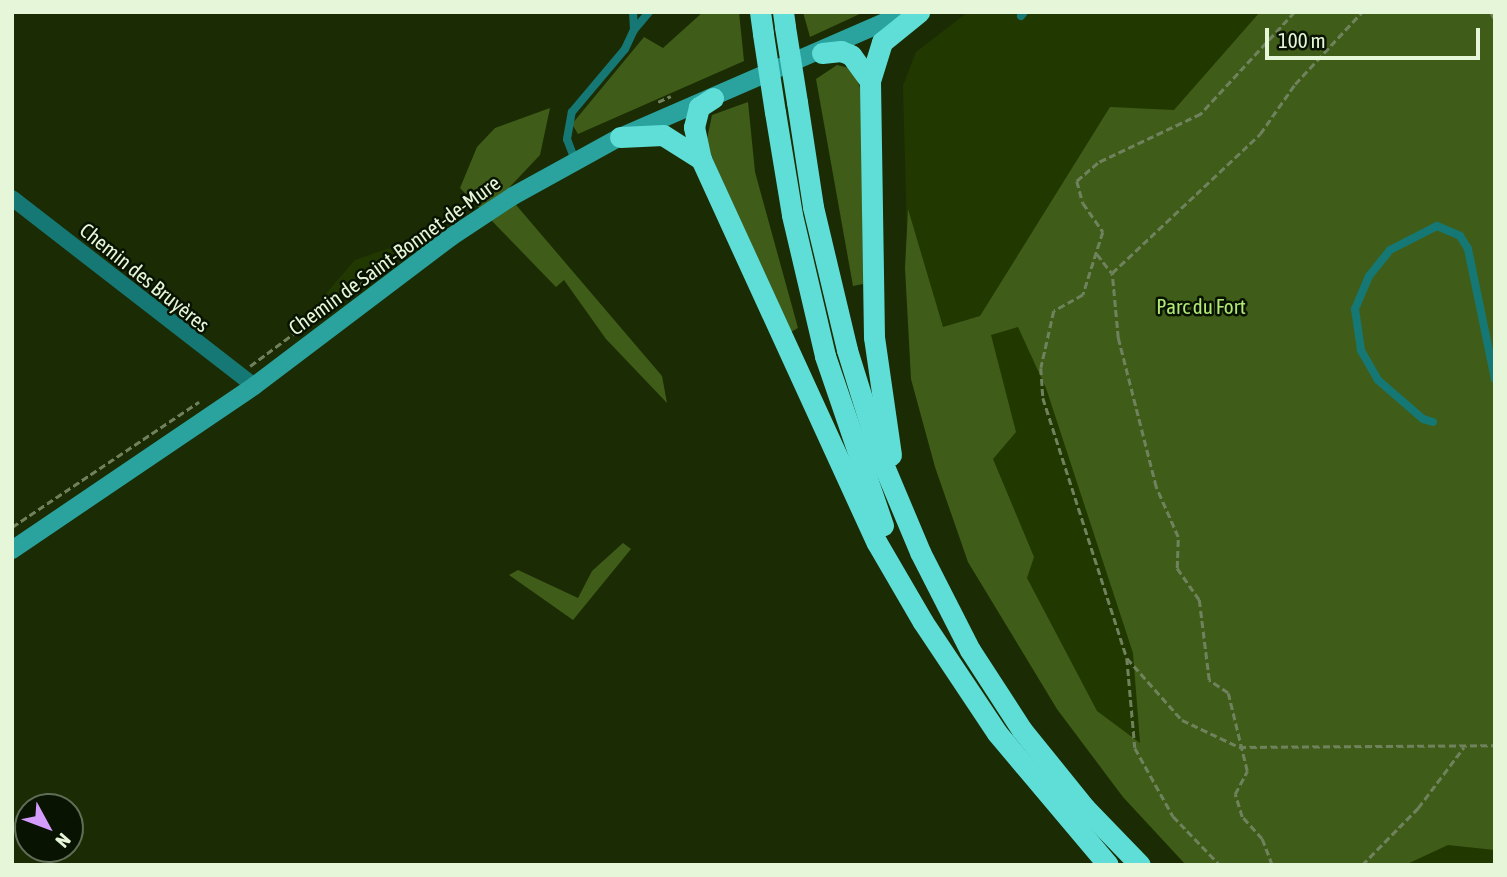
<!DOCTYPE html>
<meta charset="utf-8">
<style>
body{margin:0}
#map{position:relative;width:1507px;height:877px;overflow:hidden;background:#1b2c04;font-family:"Asap Condensed",sans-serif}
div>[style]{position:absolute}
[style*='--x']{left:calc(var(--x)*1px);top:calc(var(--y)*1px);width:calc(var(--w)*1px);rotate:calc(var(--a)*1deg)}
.green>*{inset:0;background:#213900}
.forest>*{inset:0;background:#3f5d18}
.path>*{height:2.5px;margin-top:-1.25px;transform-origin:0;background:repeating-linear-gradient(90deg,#70815e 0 7px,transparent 0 10.5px)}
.lane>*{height:8px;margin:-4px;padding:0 4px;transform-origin:4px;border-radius:4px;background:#167874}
.street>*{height:16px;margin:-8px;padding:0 8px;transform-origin:8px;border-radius:8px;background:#167874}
.secondary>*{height:18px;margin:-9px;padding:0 9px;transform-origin:9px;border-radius:9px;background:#2aa29d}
.highway>*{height:21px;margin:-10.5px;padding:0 10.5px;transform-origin:10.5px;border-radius:10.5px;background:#5fded7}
.highway-bridge>*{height:21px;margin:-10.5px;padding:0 10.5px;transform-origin:10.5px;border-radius:10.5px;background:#5fded7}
span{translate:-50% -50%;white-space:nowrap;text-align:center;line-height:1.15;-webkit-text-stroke:5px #091301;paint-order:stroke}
.street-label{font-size:21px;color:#e6f6d9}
.park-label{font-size:21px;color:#b3ea76}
.frame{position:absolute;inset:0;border:14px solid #e6f6d9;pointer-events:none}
.north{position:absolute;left:14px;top:793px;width:70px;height:70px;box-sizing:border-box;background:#091301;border:2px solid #616e57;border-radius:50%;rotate:131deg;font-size:19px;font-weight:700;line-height:28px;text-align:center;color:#e6f6d9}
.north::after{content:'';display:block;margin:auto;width:24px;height:32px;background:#d49cfc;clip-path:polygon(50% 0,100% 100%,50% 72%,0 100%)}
.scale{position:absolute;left:1265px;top:28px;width:215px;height:32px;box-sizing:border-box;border:4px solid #e6f6d9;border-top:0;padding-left:9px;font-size:21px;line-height:24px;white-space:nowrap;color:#e6f6d9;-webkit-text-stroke:5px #091301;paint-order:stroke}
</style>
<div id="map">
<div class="green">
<div style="clip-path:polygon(968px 12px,1495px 12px,1495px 865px,1186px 865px,1123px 797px,1057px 709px,968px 562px,911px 379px,903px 86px,916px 52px)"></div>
<div style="clip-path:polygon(399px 245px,404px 247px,325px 305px,323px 297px,355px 260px)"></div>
</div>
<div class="forest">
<div style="clip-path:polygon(703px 12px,739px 12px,744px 61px,578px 134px,572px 124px,644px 37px,663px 48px)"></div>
<div style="clip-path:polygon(803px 12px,864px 12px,810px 37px)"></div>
<div style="clip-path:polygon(evenodd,1260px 12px,1495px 12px,1495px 850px,1448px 845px,1405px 865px,1186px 865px,1123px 797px,1057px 709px,968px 562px,935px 467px,911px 379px,905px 268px,908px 209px,943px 327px,980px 316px,1110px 107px,1174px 110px,1260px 12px,1018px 327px,1046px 388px,1133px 653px,1140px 743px,1097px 711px,1027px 578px,1034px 557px,993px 459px,1016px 432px,991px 335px,1018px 327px)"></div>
<div style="clip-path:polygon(837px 65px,853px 69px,862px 93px,863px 284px,853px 286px,816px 79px)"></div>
<div style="clip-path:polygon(748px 102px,755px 172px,798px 328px,791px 332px,706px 144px,712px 115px)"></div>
<div style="clip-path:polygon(550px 108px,540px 155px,505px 192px,662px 376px,667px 403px,606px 339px,564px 280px,556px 287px,460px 188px,477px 147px,495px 128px)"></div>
<div style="clip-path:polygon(623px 543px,631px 549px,573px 620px,509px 575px,518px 570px,578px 598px,592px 571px)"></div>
</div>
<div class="path">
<div style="--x:1295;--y:12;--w:139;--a:132.7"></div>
<div style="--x:1201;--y:114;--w:114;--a:154.6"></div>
<div style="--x:1098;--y:163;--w:28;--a:139"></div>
<div style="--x:1077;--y:181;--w:23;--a:75"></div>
<div style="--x:1083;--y:203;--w:35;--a:55"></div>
<div style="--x:1103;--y:232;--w:66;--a:107.6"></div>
<div style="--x:1083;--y:295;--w:33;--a:151"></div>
<div style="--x:1054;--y:311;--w:58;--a:102.8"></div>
<div style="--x:1041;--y:368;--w:30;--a:86"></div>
<div style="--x:1043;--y:398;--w:273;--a:72.1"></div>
<div style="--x:1127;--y:658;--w:83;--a:48.4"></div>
<div style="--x:1182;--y:720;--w:63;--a:25.3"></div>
<div style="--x:1239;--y:747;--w:256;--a:-0.4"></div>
<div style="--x:1491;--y:12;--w:9;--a:63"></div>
<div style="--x:658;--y:102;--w:14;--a:-25"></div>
<div style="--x:1097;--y:254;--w:24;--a:52"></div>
<div style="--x:250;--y:366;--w:154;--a:-36.6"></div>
<div style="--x:12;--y:527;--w:225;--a:-33.8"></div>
<div style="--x:1127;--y:658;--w:90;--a:84.9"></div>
<div style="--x:1135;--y:748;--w:78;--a:60.8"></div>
<div style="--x:1173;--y:816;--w:68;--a:46.2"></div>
<div style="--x:1272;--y:865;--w:28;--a:-111"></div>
<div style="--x:1262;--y:839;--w:30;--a:-132"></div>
<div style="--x:1242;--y:817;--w:24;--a:-107"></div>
<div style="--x:1235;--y:794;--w:26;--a:-62"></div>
<div style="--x:1247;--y:771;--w:80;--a:-103.7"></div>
<div style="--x:1228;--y:693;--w:23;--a:-146"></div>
<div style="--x:1209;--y:680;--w:81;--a:-97.1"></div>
<div style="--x:1199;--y:600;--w:39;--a:-125"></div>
<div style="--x:1177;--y:568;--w:31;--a:-88"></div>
<div style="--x:1178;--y:537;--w:55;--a:-113.7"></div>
<div style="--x:1156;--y:487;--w:154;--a:-104.3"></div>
<div style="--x:1118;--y:338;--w:65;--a:-95.3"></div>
<div style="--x:1112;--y:273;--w:203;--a:-43.2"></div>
<div style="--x:1260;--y:134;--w:61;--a:-55"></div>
<div style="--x:1295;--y:84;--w:98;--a:-47.1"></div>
<div style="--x:1362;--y:865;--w:80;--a:-45.5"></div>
<div style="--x:1418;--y:808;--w:76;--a:-53"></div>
</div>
<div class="lane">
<div style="--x:1021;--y:16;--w:5;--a:-53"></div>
<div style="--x:634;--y:30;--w:23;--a:-50"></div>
<div style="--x:575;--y:160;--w:22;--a:-111"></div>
<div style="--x:567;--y:139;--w:27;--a:-80"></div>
<div style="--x:572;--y:112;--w:82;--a:-49.9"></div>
<div style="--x:625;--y:49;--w:21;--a:-65"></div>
<div style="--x:634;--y:30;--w:18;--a:-93"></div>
<div style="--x:1433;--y:422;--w:10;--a:-163"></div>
<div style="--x:1423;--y:419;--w:60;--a:-139.1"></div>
<div style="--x:1378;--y:380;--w:34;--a:-120"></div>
<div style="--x:1361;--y:350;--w:41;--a:-98.3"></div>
<div style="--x:1355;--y:309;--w:36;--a:-67"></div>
<div style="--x:1369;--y:276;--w:33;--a:-51"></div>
<div style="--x:1390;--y:250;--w:53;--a:-27.1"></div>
<div style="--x:1437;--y:226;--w:25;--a:23"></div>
<div style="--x:1460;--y:236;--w:15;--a:58"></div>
<div style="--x:1468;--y:249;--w:133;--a:78.3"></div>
</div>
<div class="street">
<div style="--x:12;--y:198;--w:306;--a:37.8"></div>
</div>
<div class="secondary">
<div style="--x:12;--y:550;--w:292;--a:-34.1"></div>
<div style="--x:254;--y:386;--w:247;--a:-37.1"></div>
<div style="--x:451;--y:237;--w:74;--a:-33.5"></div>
<div style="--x:513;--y:196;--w:122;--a:-28.9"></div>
<div style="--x:620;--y:137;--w:313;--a:-23.5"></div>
</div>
<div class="highway">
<div style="--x:760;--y:12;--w:22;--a:82"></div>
<div style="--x:783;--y:12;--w:15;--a:82"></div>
<div style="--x:822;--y:53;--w:19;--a:-6"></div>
<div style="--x:841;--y:51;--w:11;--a:22"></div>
<div style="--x:851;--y:55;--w:32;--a:54"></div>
<div style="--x:713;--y:98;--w:17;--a:147"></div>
<div style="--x:699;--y:107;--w:21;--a:104"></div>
<div style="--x:694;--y:127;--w:33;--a:78"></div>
<div style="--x:701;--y:159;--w:422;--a:65.4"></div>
<div style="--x:877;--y:543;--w:91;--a:59.8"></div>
<div style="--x:923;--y:622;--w:133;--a:56.3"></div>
<div style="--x:997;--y:733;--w:172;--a:49.9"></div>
<div style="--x:797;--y:102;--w:106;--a:81.3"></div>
<div style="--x:813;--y:207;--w:147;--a:76.6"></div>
<div style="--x:847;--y:350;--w:114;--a:72.7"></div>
<div style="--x:881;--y:459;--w:101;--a:67.2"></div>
<div style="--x:920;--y:552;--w:110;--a:63"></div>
<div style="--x:970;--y:650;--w:95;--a:57"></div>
<div style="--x:1022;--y:730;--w:100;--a:51.1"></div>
<div style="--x:1085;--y:808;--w:79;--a:46"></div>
<div style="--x:775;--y:112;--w:104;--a:80.6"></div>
<div style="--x:792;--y:215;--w:145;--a:76.8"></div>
<div style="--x:825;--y:356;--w:179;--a:71.1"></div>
<div style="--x:620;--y:137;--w:43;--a:-2.7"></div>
<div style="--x:663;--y:135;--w:45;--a:32.3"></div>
<div style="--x:891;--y:455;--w:119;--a:-98.2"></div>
<div style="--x:874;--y:337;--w:256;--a:-90.9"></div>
<div style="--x:870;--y:81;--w:41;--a:-72.9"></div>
<div style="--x:882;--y:42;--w:48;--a:-39"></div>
</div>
<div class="highway-bridge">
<div style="--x:785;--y:27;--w:76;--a:80.9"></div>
<div style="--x:763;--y:34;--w:79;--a:81.3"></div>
</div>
<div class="street-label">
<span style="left:394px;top:255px;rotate:-36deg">Chemin de Saint-Bonnet-de-Mure</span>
<span style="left:145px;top:277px;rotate:39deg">Chemin des Bruyères</span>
</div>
<div class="park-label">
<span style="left:1201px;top:306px">Parc du Fort</span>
</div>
<div class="frame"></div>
<div class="north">N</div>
<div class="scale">100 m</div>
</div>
